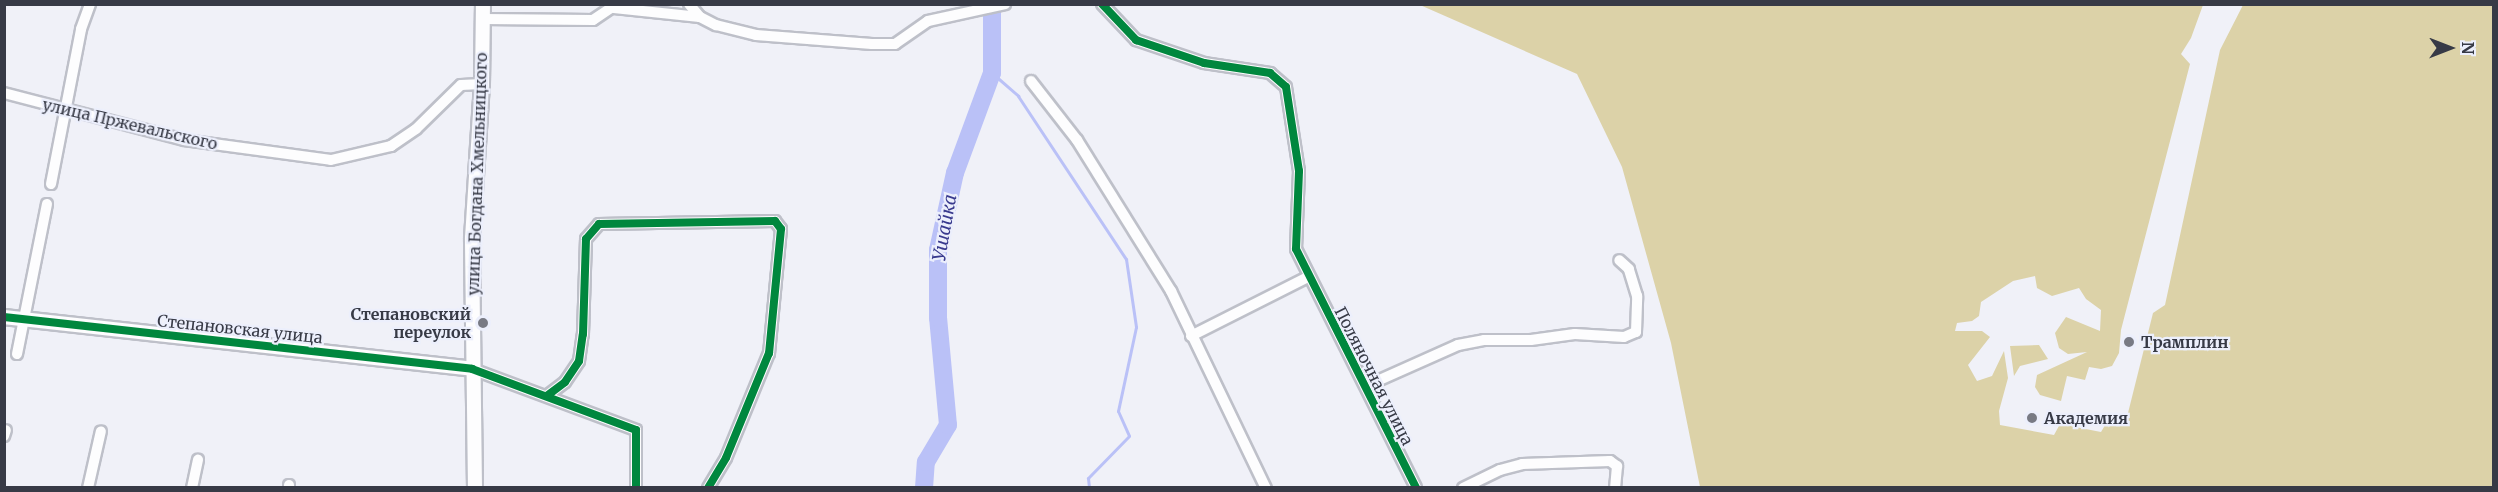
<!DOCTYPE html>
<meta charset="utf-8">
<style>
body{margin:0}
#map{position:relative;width:2498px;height:492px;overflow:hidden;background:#f0f1f8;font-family:Merriweather,serif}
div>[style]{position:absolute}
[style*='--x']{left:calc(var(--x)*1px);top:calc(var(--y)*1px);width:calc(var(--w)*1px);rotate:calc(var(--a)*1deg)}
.forest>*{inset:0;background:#dcd2a8}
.stream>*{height:3px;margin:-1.5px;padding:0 1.5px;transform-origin:1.5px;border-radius:1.5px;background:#bac1f7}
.river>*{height:18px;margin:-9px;padding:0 9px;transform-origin:9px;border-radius:9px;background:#bac1f7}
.roads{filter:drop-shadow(2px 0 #bec0c9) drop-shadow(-2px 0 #bec0c9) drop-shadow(0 2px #bec0c9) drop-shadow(0 -2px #bec0c9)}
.minor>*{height:10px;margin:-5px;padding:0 5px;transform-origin:5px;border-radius:5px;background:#fdfdfe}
.tertiary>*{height:14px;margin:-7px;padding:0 7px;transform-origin:7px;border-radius:7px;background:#fdfdfe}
.cycleway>*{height:8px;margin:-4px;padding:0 4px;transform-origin:4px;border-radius:4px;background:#00873e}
.dots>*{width:16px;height:16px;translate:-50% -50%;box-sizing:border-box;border:3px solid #eceffc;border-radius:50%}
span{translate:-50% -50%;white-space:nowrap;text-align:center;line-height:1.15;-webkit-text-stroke:4.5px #eceffc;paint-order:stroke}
.street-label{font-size:16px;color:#373a46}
.poi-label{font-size:16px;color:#373a46;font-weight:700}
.right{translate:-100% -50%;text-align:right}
.left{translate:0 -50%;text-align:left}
.water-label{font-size:18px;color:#393a8e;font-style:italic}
.frame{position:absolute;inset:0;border:6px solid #373a46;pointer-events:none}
.north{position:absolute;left:2420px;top:18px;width:60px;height:60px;-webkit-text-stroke:4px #eceffc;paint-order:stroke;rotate:90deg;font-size:16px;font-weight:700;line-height:24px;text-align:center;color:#373a46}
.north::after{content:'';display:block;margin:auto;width:21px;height:27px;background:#373a46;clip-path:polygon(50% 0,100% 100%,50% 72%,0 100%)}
</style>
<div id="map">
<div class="forest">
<div style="clip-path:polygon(1420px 5px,2203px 5px,2191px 38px,2181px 54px,2190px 64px,2121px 330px,2119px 353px,2112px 366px,2101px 369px,2089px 367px,2085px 380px,2067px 376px,2061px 401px,2040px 395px,2035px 387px,2037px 375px,2087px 352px,2068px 354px,2059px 348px,2055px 333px,2066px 317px,2100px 331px,2101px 310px,2086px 299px,2079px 288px,2052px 296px,2037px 288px,2035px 276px,2013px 281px,1981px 302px,1979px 316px,1972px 321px,1957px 323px,1955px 331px,1982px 331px,1990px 337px,1968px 365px,1977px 381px,1992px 376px,2004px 351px,2008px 378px,1999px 411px,2000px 425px,2054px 435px,2060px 424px,2101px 432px,2107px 422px,2128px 413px,2153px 313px,2165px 305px,2220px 50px,2243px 5px,2493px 5px,2493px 487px,1700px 487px,1671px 343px,1622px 167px,1577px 74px)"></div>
<div style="clip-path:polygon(2039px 345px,2048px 359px,2020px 366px,2014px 376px,2010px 346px)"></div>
</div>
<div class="stream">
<div style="--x:992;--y:73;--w:35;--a:41"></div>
<div style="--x:1018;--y:96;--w:196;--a:56.5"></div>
<div style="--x:1126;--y:259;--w:69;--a:81.6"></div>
<div style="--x:1136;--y:327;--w:86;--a:102.1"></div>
<div style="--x:1118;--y:411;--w:27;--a:66"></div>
<div style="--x:1129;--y:436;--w:59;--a:134.3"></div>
<div style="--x:1088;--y:478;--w:10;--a:84"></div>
</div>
<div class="river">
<div style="--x:924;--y:488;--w:26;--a:-86"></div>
<div style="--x:926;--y:462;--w:43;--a:-59.3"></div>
<div style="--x:948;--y:425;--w:107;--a:-95.3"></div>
<div style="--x:938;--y:318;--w:68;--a:-90"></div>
<div style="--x:938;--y:250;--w:79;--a:-77.6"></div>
<div style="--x:955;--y:173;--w:107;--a:-69.7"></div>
<div style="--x:992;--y:73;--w:69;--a:-90"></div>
</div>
<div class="roads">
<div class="minor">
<div style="--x:689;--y:4;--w:17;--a:50"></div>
<div style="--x:700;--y:17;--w:18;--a:27"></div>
<div style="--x:716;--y:25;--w:41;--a:14"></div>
<div style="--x:756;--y:35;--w:116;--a:4.4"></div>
<div style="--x:872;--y:44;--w:23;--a:0"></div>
<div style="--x:895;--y:44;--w:40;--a:-34.9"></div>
<div style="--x:928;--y:21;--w:79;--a:-12.4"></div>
<div style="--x:1102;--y:4;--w:50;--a:46.6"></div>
<div style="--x:1136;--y:40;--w:72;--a:18.7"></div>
<div style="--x:1204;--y:63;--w:67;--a:8.6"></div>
<div style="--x:1270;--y:73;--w:21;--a:41"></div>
<div style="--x:1286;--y:87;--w:85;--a:81.2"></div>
<div style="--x:1299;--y:171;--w:78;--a:92.2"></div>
<div style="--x:1296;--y:249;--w:267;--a:63.3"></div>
<div style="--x:614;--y:8;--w:86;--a:6"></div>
<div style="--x:483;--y:19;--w:110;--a:0.5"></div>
<div style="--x:593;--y:20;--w:29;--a:-34"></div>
<div style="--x:1031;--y:81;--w:75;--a:52.1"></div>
<div style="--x:1077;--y:140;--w:178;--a:58.1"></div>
<div style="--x:1171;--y:291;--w:219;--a:64.3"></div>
<div style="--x:4;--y:93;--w:186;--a:14.6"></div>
<div style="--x:184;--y:140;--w:148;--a:7.7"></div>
<div style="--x:331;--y:160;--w:62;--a:-13.1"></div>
<div style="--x:391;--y:146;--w:30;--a:-34"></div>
<div style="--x:416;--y:129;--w:63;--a:-44.4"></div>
<div style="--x:461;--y:85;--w:21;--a:-3"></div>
<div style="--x:51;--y:184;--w:158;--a:-79"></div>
<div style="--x:81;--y:29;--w:27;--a:-70"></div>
<div style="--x:1191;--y:336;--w:131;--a:-26.8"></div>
<div style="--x:17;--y:354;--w:153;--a:-78.7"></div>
<div style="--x:472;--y:369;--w:175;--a:20.4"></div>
<div style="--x:636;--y:430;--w:58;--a:90"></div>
<div style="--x:1366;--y:386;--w:101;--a:-24"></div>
<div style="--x:1458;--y:345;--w:26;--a:-11"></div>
<div style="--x:1484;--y:340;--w:47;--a:0"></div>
<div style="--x:1531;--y:340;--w:44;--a:-7.8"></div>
<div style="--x:1575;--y:334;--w:49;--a:3.5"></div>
<div style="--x:1624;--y:337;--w:13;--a:-23"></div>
<div style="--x:1636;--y:332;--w:36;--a:-88"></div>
<div style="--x:1637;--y:296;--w:28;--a:-107"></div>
<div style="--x:1629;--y:269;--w:13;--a:-138"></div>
<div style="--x:548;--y:395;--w:21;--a:-37"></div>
<div style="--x:565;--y:382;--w:25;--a:-56"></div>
<div style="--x:579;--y:361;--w:27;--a:-82"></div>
<div style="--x:583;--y:334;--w:95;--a:-88.2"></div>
<div style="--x:586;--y:239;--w:20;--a:-49"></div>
<div style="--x:599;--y:224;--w:176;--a:-1"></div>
<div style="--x:775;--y:221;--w:10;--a:53"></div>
<div style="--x:781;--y:229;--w:125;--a:95.5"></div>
<div style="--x:769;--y:353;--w:113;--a:112.3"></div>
<div style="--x:726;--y:458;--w:35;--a:121"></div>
<div style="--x:4;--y:436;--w:6;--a:-72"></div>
<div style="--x:88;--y:488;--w:58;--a:-77.2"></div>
<div style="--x:192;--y:488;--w:29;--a:-78"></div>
<div style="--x:289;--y:488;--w:3;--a:-90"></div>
<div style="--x:1463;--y:488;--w:41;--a:-25.9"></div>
<div style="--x:1500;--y:470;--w:23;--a:-15"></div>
<div style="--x:1522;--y:464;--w:88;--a:-2"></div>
<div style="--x:1610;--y:461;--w:9;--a:36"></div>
<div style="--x:1617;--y:466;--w:22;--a:95"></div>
</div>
<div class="tertiary">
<div style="--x:4;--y:317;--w:471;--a:6.3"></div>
<div style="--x:475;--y:488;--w:250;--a:-90.7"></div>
<div style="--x:472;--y:238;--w:154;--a:-86.3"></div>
<div style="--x:482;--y:84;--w:80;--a:-89.3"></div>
</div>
</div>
<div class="cycleway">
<div style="--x:1102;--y:4;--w:50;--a:46.6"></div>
<div style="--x:1136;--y:40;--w:72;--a:18.7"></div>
<div style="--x:1204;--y:63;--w:67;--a:8.6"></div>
<div style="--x:1270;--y:73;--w:21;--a:41"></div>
<div style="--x:1286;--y:87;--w:85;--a:81.2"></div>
<div style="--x:1299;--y:171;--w:78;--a:92.2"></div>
<div style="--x:1296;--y:249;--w:267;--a:63.3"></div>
<div style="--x:4;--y:317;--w:471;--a:6.3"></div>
<div style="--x:472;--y:369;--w:175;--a:20.4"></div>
<div style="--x:636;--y:430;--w:58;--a:90"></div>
<div style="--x:548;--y:395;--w:21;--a:-37"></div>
<div style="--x:565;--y:382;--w:25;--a:-56"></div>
<div style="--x:579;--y:361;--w:27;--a:-82"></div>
<div style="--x:583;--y:334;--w:95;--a:-88.2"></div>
<div style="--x:586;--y:239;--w:20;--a:-49"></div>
<div style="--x:599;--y:224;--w:176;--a:-1"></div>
<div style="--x:775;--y:221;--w:10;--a:53"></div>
<div style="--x:781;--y:229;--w:125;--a:95.5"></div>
<div style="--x:769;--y:353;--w:113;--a:112.3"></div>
<div style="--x:726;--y:458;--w:35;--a:121"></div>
</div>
<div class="dots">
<div style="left:483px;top:323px;background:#787a84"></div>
<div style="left:2129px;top:342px;background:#787a84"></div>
<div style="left:2032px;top:418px;background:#787a84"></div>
</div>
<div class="street-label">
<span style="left:130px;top:124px;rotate:13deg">улица Пржевальского</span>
<span style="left:477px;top:174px;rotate:-88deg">улица Богдана Хмельницкого</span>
<span style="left:240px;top:329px;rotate:6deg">Степановская улица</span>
<span style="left:1374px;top:376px;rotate:63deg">Поляночная улица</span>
</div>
<div class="poi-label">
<span class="right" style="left:471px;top:323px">Степановский<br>переулок</span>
<span class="left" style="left:2141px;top:342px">Трамплин</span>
<span class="left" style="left:2044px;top:418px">Академия</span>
</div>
<div class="water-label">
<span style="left:945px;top:228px;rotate:-80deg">Ушайка</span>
</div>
<div class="frame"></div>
<div class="north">N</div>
</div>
